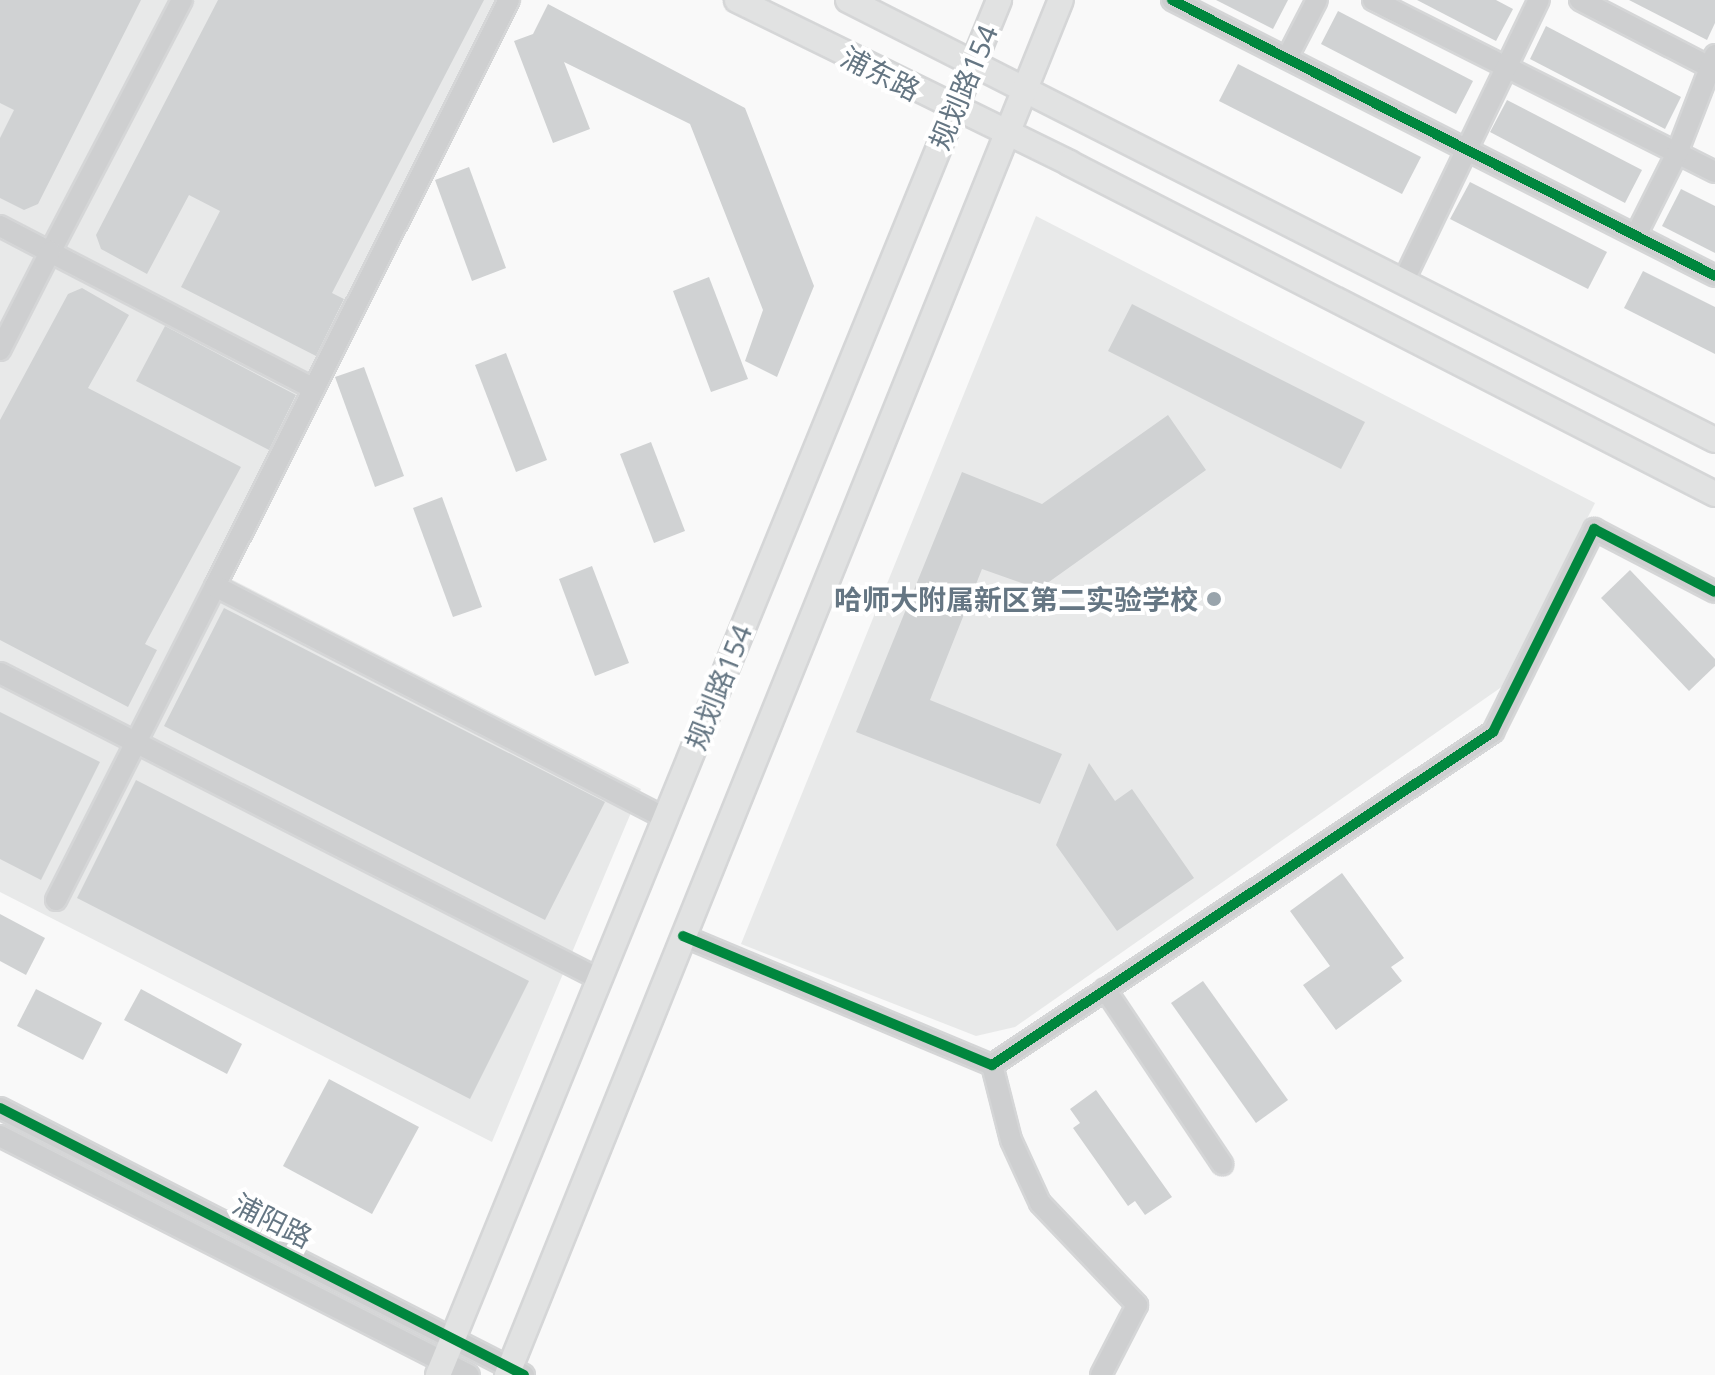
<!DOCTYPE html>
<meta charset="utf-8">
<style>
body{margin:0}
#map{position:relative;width:1715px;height:1375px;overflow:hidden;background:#f9f9f9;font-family:"Noto Sans","Noto Sans SC",sans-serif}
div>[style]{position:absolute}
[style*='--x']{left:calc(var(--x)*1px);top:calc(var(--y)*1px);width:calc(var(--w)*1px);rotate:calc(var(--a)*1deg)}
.built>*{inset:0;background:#e8e9e9}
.building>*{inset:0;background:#d0d2d3}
.roads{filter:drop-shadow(2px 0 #d5d6d7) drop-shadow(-2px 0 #d5d6d7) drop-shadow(0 2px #d5d6d7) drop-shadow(0 -2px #d5d6d7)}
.minor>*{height:20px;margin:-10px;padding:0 10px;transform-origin:10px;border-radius:10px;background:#cecfd0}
.major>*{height:24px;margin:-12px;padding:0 12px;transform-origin:12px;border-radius:12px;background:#e1e2e2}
.cycleway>*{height:10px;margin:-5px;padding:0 5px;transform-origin:5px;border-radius:5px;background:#00873e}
.dots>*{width:22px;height:22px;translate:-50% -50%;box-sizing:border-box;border:4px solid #fff;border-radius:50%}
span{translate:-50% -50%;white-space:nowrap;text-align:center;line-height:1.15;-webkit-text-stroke:8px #fff;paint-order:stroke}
.street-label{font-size:28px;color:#657683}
.poi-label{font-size:28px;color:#657683;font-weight:700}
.right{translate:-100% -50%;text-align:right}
</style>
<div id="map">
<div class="built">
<div style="clip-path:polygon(0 0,519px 0,231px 579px,641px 789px,492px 1142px,0 892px)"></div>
<div style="clip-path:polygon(1036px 216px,1595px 503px,1503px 686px,1015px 1027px,976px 1036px,741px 944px)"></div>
</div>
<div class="building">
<div style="clip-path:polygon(0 0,141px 0,38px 204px,24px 210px,0 198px,0 138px,14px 110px,0 103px)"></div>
<div style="clip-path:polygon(218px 0,484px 0,332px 293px,344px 299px,316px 356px,181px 287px,220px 211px,189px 195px,147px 274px,101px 249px,96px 235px)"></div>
<div style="clip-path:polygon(1216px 0,1288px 0,1273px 29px)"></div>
<div style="clip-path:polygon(1417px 0,1496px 0,1513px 9px,1496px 41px)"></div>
<div style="clip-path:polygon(1629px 0,1715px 0,1715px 23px,1707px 40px)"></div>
<div style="clip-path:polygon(548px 4px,745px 108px,814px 286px,777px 377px,745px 361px,763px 310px,690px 124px,564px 62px,590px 129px,553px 143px,514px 41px,533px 34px)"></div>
<div style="clip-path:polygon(1338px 11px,1473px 81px,1456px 114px,1321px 44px)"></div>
<div style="clip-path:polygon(1546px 26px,1681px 97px,1665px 129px,1530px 59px)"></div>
<div style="clip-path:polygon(1238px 64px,1421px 157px,1402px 194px,1219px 101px)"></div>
<div style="clip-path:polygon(1507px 100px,1642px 170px,1625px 203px,1490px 132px)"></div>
<div style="clip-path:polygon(469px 167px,506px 268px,472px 281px,435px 180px)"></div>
<div style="clip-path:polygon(1470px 182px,1607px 252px,1588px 289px,1450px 219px)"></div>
<div style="clip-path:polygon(1681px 189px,1715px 206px,1715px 253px,1662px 226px)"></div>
<div style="clip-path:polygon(1643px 271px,1715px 307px,1715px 354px,1624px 308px)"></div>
<div style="clip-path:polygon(709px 277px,748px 379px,711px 392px,673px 291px)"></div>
<div style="clip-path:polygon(82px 288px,129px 315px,88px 388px,241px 467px,145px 644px,157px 650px,128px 707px,0 640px,0 420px,68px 294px)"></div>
<div style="clip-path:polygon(1132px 304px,1365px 422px,1341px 469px,1108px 351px)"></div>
<div style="clip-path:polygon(165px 326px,296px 395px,269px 450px,136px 381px)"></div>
<div style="clip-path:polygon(506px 353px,547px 460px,516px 472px,475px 365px)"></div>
<div style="clip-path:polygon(364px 367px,404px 476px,375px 487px,335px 377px)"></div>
<div style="clip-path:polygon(1168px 415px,1206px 470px,1039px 589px,982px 569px,930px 700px,1062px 754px,1040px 804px,856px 732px,962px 472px,1042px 504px)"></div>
<div style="clip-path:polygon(651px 442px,685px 531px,654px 543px,620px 454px)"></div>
<div style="clip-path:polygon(442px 497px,482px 607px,453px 617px,413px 508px)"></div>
<div style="clip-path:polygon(592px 566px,629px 663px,595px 676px,559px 579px)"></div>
<div style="clip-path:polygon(1630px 570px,1715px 659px,1715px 666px,1689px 691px,1601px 598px)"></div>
<div style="clip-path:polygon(224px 608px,605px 802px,545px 920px,164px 726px)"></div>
<div style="clip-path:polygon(0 712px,100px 762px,41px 880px,0 859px)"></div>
<div style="clip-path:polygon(1089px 763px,1115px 801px,1132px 789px,1194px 878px,1117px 931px,1056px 845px)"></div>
<div style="clip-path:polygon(136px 780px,529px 981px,470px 1099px,77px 898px)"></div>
<div style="clip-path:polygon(1342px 873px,1404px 958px,1391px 967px,1402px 981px,1336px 1030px,1303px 985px,1330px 966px,1290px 911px)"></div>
<div style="clip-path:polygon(0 914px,45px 938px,26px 975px,0 961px)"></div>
<div style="clip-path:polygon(1203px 981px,1288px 1100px,1256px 1123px,1171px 1003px)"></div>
<div style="clip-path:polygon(36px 989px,102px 1023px,83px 1060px,17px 1026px)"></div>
<div style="clip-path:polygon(141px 989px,242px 1044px,227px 1074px,124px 1020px)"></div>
<div style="clip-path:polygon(329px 1079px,419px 1127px,372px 1214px,283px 1166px)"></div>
<div style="clip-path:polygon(1096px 1090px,1172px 1197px,1145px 1215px,1135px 1201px,1128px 1206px,1073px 1128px,1080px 1123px,1070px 1109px)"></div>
</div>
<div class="roads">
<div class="minor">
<div style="--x:182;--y:0;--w:284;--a:117.6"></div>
<div style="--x:50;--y:252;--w:297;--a:27.4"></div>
<div style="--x:1172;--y:0;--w:609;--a:26.94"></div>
<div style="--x:1373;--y:0;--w:383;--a:26.7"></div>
<div style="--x:1580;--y:0;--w:152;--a:27.4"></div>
<div style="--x:1287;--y:58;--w:65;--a:-62.7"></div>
<div style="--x:0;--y:226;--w:56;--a:27.5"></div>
<div style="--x:50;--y:252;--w:110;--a:117"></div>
<div style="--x:1636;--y:235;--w:92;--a:-63.4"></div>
<div style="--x:1677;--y:153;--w:105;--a:-68.8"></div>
<div style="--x:1403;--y:282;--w:313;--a:-64.3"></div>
<div style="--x:215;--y:586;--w:656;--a:-63.36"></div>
<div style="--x:0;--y:673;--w:673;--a:27.06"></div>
<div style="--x:56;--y:900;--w:352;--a:-63.1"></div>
<div style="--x:215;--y:586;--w:506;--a:27.27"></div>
<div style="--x:683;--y:936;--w:335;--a:22.7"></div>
<div style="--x:992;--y:1065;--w:602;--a:-33.61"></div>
<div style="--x:1493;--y:732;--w:227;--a:-63.5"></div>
<div style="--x:1594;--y:529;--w:136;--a:27.5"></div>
<div style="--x:1105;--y:989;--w:211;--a:56.2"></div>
<div style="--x:992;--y:1065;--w:77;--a:75.8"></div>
<div style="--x:1011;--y:1140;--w:69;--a:65.3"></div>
<div style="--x:1040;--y:1203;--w:141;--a:46.4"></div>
<div style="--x:1137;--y:1305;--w:79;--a:117.2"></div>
<div style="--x:0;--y:1108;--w:588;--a:27"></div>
<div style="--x:0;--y:1136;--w:526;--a:27"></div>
</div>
<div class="major">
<div style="--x:737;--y:0;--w:370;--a:26.1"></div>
<div style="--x:1069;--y:163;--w:726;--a:27.13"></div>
<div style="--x:848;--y:0;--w:972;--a:26.91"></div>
<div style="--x:438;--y:1375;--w:1485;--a:-67.8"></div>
<div style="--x:507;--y:1375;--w:1482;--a:-68.06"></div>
</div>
</div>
<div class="cycleway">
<div style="--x:1172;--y:0;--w:609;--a:26.94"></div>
<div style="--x:683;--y:936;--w:335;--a:22.7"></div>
<div style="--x:992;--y:1065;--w:602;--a:-33.61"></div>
<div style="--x:1493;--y:732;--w:227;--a:-63.5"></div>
<div style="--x:1594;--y:529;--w:136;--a:27.5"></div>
<div style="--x:0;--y:1108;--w:588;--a:27"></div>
</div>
<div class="dots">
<div style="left:1214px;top:599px;background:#99a4ac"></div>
</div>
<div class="street-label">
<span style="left:881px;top:73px;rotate:27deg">浦东路</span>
<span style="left:963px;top:87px;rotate:-67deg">规划路154</span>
<span style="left:718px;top:687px;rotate:-68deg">规划路154</span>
<span style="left:273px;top:1220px;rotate:27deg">浦阳路</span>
</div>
<div class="poi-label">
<span class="right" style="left:1198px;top:599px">哈师大附属新区第二实验学校</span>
</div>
</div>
